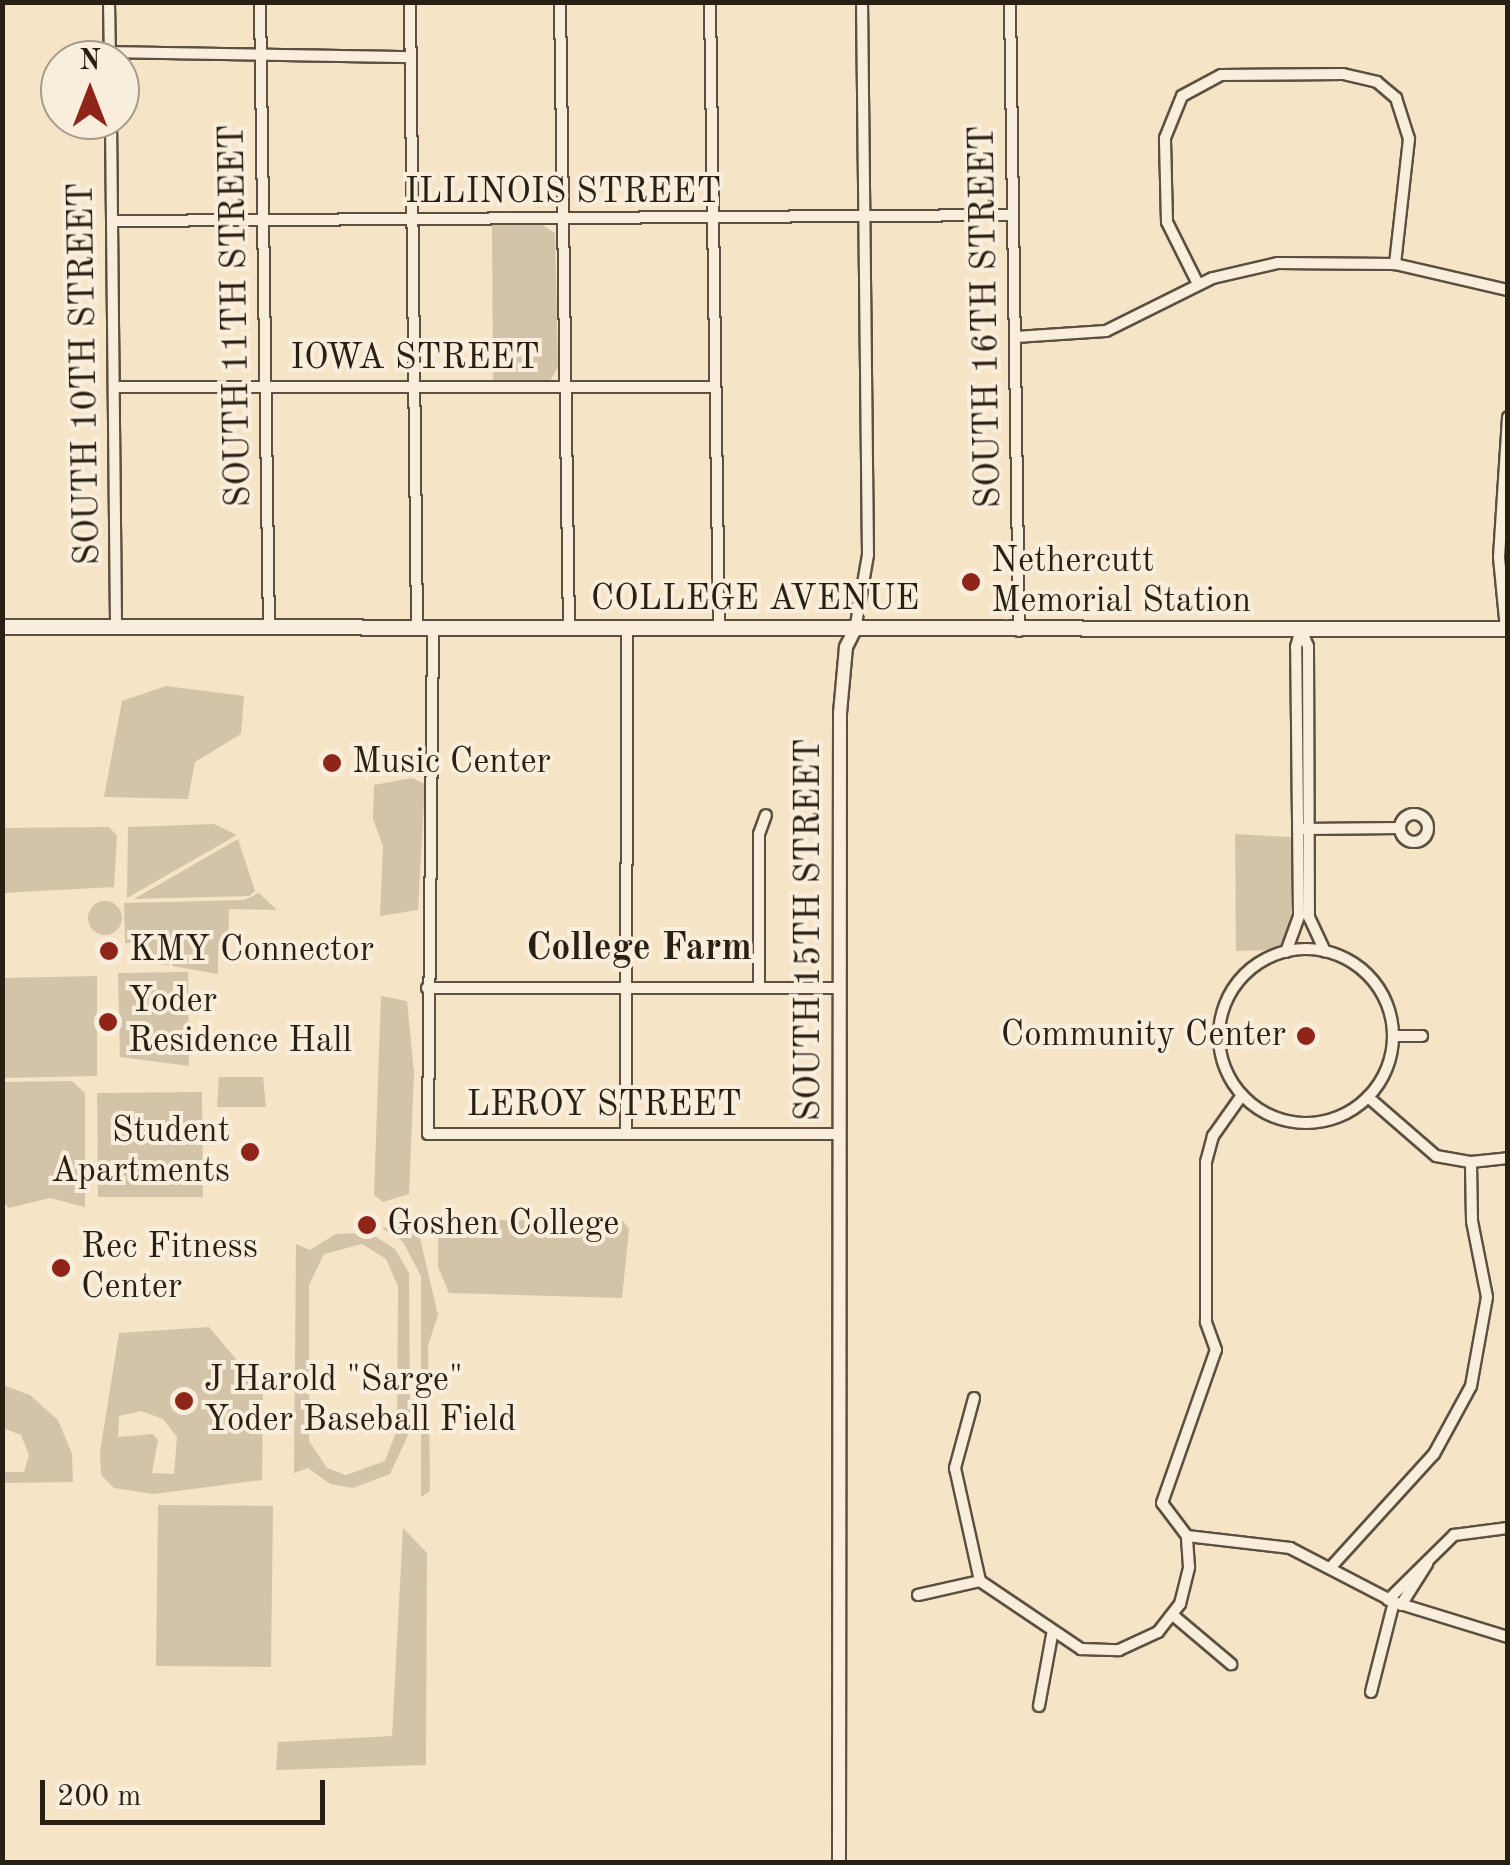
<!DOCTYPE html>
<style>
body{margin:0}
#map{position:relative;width:1510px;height:1865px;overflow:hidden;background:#f6e4c7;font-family:"Old Standard TT",serif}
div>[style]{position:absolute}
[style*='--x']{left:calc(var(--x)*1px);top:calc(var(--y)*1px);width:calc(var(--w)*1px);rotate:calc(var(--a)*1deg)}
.green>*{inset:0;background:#d3c3a8}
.round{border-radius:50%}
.roads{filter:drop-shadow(2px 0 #5d5040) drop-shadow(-2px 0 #5d5040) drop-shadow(0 2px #5d5040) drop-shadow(0 -2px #5d5040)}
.minor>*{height:10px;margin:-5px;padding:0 5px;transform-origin:5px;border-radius:5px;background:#f9eddb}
.minor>.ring{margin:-5px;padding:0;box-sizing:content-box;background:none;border:10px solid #f9eddb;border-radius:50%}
.tertiary>*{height:12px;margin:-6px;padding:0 6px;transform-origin:6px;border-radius:6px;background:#f9eddb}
.secondary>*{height:14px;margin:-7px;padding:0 7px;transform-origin:7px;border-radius:7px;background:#f9eddb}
.dots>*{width:28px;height:28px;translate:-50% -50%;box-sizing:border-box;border:5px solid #f9eddb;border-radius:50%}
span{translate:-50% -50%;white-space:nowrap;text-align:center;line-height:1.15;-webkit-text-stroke:8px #f9eddb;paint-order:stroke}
.street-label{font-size:35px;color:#2a1f13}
.poi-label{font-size:35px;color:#2a1f13}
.left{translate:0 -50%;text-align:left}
.right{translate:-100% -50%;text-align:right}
.neighbourhood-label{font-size:38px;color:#2a1f13;font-weight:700}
.frame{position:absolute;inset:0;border:5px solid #2a1f13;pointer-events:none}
.north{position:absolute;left:40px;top:40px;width:100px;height:100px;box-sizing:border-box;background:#f9eddb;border:2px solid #a69b8b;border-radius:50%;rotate:0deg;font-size:28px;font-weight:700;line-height:40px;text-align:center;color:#2a1f13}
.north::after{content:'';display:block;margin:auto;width:35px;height:45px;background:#8f2418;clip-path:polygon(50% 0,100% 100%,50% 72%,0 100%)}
.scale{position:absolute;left:40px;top:1780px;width:285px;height:45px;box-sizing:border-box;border:5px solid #2a1f13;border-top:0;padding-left:12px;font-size:30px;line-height:35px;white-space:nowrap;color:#2a1f13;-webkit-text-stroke:8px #f9eddb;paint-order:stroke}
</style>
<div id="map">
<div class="green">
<div style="clip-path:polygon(492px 224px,541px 224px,555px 233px,558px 367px,550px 381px,493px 383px)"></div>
<div style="clip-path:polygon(166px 686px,244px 696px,241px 734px,195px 762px,188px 799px,104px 797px,122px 701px)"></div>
<div style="clip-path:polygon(412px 778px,425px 784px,418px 910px,380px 916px,383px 846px,373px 819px,374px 785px)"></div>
<div style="clip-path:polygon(214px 824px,237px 835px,127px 898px,128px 827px)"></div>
<div style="clip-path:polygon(109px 827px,117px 836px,114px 887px,3px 893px,3px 828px)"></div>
<div style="clip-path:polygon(1235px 834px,1291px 837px,1291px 926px,1287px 941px,1275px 950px,1236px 951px)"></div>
<div style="clip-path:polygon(238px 839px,255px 891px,249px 896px,134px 899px)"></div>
<div style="clip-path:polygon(259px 893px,277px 910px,229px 909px,228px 950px,218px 951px,218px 974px,154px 963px,142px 956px,141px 943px,125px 943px,124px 903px,244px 900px)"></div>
<div class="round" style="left:88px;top:901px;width:34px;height:34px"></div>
<div style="clip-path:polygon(188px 972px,189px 1066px,120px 1057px,118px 973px)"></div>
<div style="clip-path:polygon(97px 976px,97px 1076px,3px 1078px,3px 978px)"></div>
<div style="clip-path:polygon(381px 996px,407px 1001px,414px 1073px,409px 1194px,383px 1202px,374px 1195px)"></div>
<div style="clip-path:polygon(219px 1077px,263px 1077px,266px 1107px,217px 1107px)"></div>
<div style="clip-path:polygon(72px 1081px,85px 1093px,85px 1207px,50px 1198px,9px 1208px,2px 1201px,3px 1082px)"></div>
<div style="clip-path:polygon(202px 1092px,203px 1197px,98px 1197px,97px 1093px)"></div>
<div style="clip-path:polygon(463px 1220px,623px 1221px,629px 1229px,622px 1298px,449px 1293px,438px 1267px,438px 1237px,446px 1224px)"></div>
<div style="clip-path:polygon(411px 1227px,420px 1238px,438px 1315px,428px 1346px,430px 1491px,421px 1497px,421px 1276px,403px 1242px,382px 1228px)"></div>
<div style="clip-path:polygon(evenodd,370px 1233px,395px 1249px,409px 1273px,410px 1431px,390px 1474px,353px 1488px,330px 1484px,308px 1468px,294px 1473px,296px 1244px,310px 1250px,336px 1234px,370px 1233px,362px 1244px,386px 1259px,398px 1286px,397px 1430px,385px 1461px,346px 1475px,327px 1468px,309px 1441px,309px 1285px,324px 1254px,362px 1244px)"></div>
<div style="clip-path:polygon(evenodd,209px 1327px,263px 1391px,262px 1480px,154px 1494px,114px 1488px,101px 1475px,100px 1452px,119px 1333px,209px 1327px,141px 1411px,163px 1419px,177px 1437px,174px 1474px,152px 1473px,158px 1440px,153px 1434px,118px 1437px,119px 1416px,141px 1411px)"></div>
<div style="clip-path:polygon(3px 1385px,30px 1395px,58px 1420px,72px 1454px,73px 1482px,3px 1483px,3px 1472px,24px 1472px,29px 1455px,21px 1435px,3px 1428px)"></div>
<div style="clip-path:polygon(158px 1505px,273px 1506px,271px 1667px,156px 1666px)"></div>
<div style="clip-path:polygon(403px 1528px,427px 1553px,426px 1765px,276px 1770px,278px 1742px,392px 1736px)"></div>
</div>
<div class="roads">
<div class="minor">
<div style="--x:109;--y:2;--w:58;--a:89"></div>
<div style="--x:260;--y:2;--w:626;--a:89.18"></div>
<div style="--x:410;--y:2;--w:626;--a:89.36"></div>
<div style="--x:560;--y:2;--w:626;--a:89.18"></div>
<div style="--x:710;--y:2;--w:628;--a:89.18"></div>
<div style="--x:1010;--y:2;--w:629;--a:89.18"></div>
<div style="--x:110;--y:52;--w:300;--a:1"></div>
<div style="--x:111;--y:120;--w:507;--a:89.43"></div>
<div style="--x:113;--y:221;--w:900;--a:-0.38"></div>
<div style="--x:1198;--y:284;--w:69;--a:-116.6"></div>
<div style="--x:1167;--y:222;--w:84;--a:-91.4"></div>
<div style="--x:1165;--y:138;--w:45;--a:-68"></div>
<div style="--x:1182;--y:96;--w:44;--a:-28.3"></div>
<div style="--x:1221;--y:75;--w:122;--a:-0.5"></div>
<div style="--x:1343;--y:74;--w:35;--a:13"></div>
<div style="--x:1377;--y:82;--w:25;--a:40"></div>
<div style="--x:1396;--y:98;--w:43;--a:72.4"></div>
<div style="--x:1409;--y:139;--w:126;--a:96.4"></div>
<div style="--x:1016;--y:337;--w:90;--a:-3.8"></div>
<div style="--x:1106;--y:331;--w:119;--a:-26.4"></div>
<div style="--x:1213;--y:278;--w:67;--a:-13"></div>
<div style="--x:1278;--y:263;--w:117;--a:0.5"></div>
<div style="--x:1395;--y:264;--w:116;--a:13"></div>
<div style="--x:114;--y:387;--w:601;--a:0"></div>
<div style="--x:433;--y:628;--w:506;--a:90.57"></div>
<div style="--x:428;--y:1134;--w:412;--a:0"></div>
<div style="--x:1301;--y:629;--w:18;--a:68"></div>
<div style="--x:1308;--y:646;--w:271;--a:89.8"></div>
<div style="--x:1309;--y:917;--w:38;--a:65"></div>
<div style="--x:1506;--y:629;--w:72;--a:-95.6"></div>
<div style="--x:1499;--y:557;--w:140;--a:-86.3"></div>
<div style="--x:855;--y:630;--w:76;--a:-80.2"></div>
<div style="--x:868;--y:555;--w:553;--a:-90.62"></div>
<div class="ring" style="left:1400px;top:814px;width:18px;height:18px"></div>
<div style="--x:1304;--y:829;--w:96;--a:-0.6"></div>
<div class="ring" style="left:1219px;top:949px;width:164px;height:164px"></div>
<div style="--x:1286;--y:952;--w:38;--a:-70"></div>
<div style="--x:1299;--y:916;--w:269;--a:-90.6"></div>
<div style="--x:1296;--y:647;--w:18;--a:-74"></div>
<div style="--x:427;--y:988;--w:413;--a:0"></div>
<div style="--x:759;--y:988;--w:154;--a:-90"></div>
<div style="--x:759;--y:834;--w:20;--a:-70"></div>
<div style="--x:1393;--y:1036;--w:29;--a:0"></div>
<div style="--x:1368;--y:1097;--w:90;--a:40.9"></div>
<div style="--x:1436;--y:1156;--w:36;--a:10"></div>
<div style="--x:1471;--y:1162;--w:37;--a:-6"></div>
<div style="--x:626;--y:1134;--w:505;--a:-89.89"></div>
<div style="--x:974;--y:1398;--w:73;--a:105.2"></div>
<div style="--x:955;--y:1468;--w:116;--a:77.5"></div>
<div style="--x:980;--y:1581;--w:122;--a:34"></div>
<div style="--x:1081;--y:1649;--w:38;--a:2"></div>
<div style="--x:1119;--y:1650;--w:43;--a:-24.8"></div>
<div style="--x:1158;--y:1632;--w:36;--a:-52"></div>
<div style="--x:1180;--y:1604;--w:38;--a:-76"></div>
<div style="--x:1189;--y:1567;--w:31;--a:-94"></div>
<div style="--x:1187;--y:1536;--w:41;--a:-127.1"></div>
<div style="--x:1162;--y:1503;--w:162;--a:-70.6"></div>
<div style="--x:1216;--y:1350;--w:30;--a:-110"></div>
<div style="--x:1206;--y:1322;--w:160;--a:-90"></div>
<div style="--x:1206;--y:1162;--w:27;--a:-75"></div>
<div style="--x:1213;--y:1136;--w:50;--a:-54.7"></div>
<div style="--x:1187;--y:1536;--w:104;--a:6.6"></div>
<div style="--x:1290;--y:1548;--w:117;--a:27.4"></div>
<div style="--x:1394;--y:1602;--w:119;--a:17.1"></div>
<div style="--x:1331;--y:1567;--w:153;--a:-47.7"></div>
<div style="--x:1434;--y:1454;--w:77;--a:-61.4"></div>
<div style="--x:1471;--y:1386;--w:90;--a:-79.8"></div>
<div style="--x:1487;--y:1297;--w:77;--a:-101.2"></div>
<div style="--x:1472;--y:1221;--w:59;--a:-91"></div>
<div style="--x:918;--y:1595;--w:64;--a:-12.7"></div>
<div style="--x:1388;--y:1600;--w:93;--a:-44.6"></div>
<div style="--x:1454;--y:1535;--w:54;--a:-7.4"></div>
<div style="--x:1401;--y:1605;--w:49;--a:-57.6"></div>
<div style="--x:1174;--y:1616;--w:75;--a:40.1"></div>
<div style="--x:1371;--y:1692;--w:93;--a:-75.7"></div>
<div style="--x:1039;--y:1706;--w:72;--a:-79.6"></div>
</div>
<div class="tertiary">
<div style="--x:839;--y:1862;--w:1149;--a:-89.95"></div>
<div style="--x:840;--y:713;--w:66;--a:-84.8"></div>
<div style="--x:846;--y:647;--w:18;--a:-63"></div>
</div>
<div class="secondary">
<div style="--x:2;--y:627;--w:1506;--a:0.08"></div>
</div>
</div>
<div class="dots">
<div style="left:971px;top:582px;background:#8f2418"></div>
<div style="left:332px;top:763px;background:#8f2418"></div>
<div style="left:109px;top:951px;background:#8f2418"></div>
<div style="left:108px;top:1022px;background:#8f2418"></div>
<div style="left:1306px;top:1036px;background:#8f2418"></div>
<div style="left:250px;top:1152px;background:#8f2418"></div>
<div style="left:367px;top:1225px;background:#8f2418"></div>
<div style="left:61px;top:1268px;background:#8f2418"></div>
<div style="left:184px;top:1401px;background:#8f2418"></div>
</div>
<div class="street-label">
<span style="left:563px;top:193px">ILLINOIS STREET</span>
<span style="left:237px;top:316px;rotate:-91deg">SOUTH 11TH STREET</span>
<span style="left:987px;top:317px;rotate:-91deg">SOUTH 16TH STREET</span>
<span style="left:415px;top:359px">IOWA STREET</span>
<span style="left:86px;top:374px;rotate:-91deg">SOUTH 10TH STREET</span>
<span style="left:755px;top:600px">COLLEGE AVENUE</span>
<span style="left:810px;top:930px;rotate:-90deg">SOUTH 15TH STREET</span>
<span style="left:604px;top:1106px">LEROY STREET</span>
</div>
<div class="poi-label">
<span class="left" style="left:991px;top:582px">Nethercutt<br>Memorial Station</span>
<span class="left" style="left:352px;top:763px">Music Center</span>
<span class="left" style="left:129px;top:951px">KMY Connector</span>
<span class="left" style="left:128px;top:1022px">Yoder<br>Residence Hall</span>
<span class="right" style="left:1286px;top:1036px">Community Center</span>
<span class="right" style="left:230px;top:1152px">Student<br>Apartments</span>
<span class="left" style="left:387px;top:1225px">Goshen College</span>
<span class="left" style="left:81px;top:1268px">Rec Fitness<br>Center</span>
<span class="left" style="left:204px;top:1401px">J Harold "Sarge"<br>Yoder Baseball Field</span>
</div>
<div class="neighbourhood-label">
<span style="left:639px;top:950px">College Farm</span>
</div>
<div class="frame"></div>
<div class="north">N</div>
<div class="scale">200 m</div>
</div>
